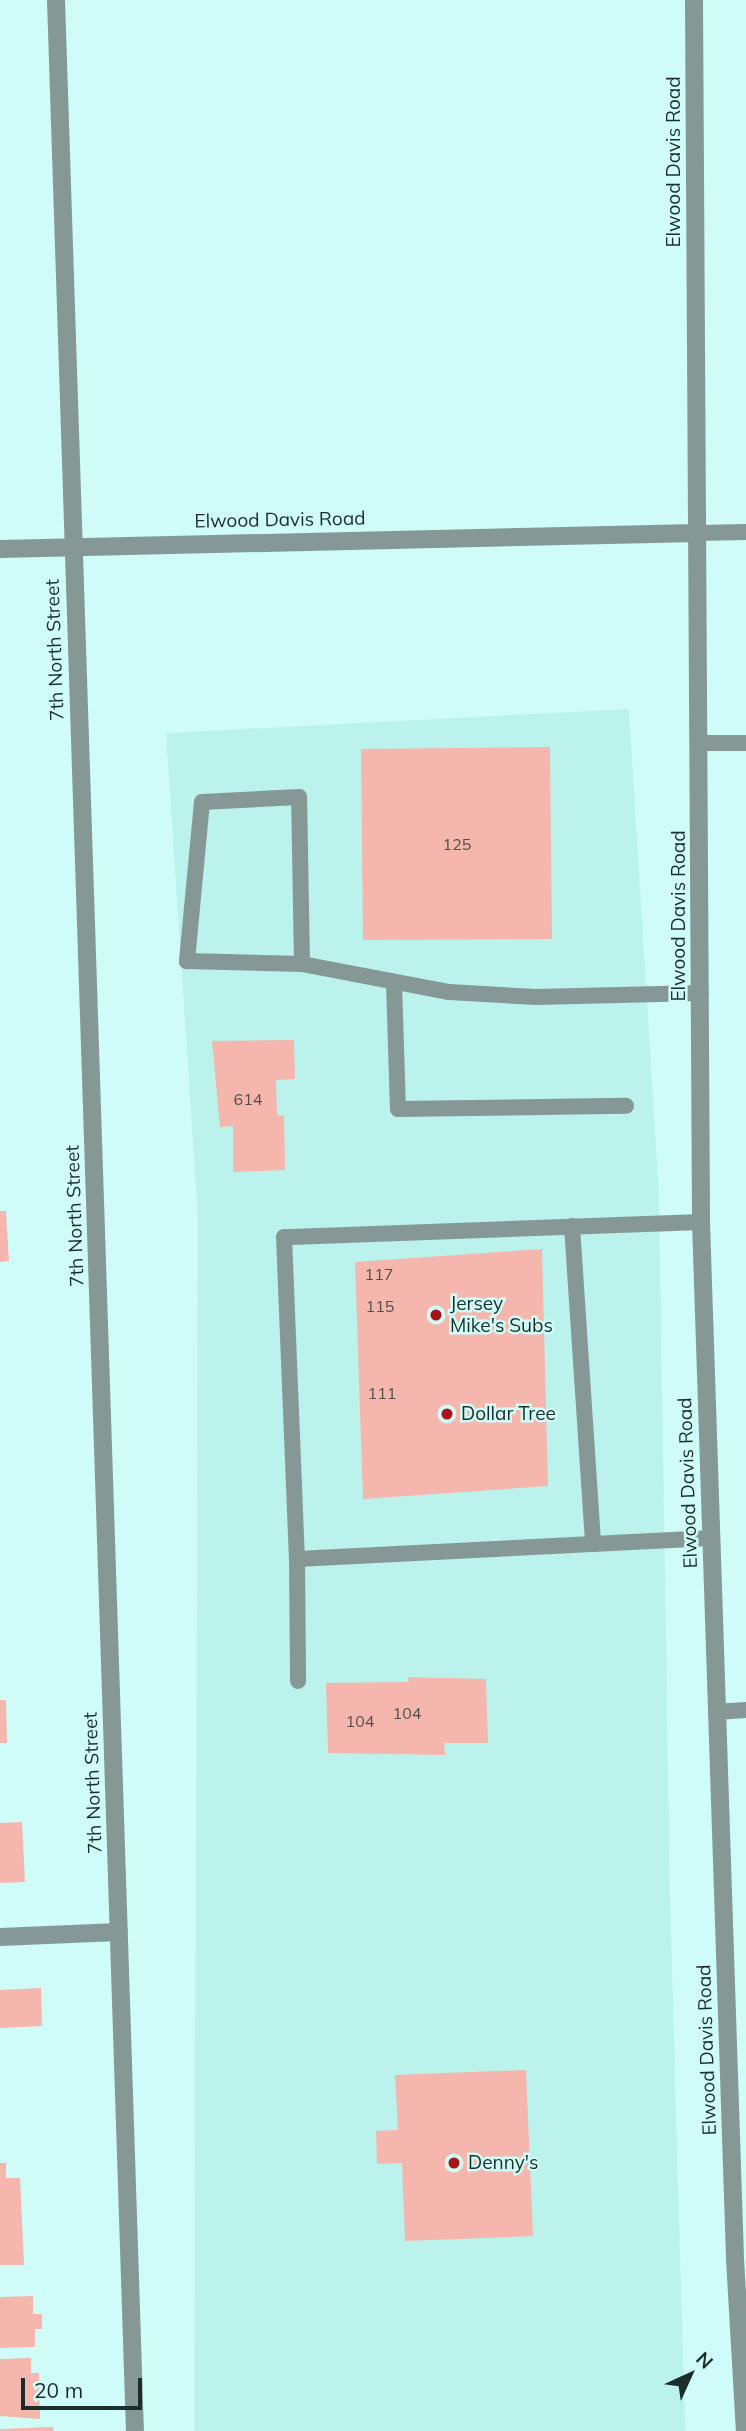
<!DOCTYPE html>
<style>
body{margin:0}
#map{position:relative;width:746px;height:2431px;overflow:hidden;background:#cffcf6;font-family:Mulish,sans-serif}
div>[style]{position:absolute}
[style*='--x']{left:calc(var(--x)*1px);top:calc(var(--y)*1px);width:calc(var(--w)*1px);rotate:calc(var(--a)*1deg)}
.built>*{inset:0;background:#bbf2eb}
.building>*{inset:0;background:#f5b6ae}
.service>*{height:16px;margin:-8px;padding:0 8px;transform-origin:8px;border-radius:8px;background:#869896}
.minor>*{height:18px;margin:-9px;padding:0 9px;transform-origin:9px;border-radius:9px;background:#869896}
.tertiary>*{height:18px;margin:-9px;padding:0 9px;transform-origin:9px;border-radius:9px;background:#869896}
.dots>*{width:19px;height:19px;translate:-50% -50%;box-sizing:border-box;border:4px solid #cffcf6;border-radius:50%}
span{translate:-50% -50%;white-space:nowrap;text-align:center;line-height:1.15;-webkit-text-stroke:5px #cffcf6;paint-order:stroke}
.number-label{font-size:16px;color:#52504c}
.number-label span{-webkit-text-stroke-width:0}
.street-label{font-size:19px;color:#1c2e2c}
.poi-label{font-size:19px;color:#1c2e2c}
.left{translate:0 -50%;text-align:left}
.north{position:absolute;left:655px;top:2340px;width:70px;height:70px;-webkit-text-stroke:5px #cffcf6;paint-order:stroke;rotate:45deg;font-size:19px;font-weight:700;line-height:28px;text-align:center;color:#1c2e2c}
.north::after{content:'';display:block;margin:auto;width:24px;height:32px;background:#1c2e2c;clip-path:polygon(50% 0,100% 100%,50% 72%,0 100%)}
.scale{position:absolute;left:21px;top:2378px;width:121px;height:32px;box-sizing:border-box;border:4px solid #1c2e2c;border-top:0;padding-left:9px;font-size:21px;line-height:24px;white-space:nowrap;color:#1c2e2c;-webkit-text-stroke:5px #cffcf6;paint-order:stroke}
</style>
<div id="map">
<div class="built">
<div style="clip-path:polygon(629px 709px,659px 1196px,670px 1897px,685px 2431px,194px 2431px,198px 1218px,166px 733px)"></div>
</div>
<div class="building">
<div style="clip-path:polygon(550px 747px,552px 939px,363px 940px,361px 749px)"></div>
<div style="clip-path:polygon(294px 1040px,295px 1079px,276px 1080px,277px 1115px,284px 1116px,285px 1170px,233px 1172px,233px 1126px,220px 1127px,212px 1041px)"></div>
<div style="clip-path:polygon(0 1211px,6px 1211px,9px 1261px,0 1262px)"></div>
<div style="clip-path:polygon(542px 1249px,548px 1486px,363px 1499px,355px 1262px)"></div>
<div style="clip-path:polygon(408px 1677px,486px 1679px,488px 1743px,444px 1743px,445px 1755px,328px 1753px,326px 1683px,409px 1682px)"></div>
<div style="clip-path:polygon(0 1700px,6px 1700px,7px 1743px,0 1743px)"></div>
<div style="clip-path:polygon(22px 1822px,25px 1882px,0 1883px,0 1823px)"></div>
<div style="clip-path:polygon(41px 1988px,42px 2026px,0 2028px,0 1990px)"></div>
<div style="clip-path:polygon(526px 2070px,533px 2236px,405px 2241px,402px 2163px,377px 2164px,376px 2131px,398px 2130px,395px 2075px)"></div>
<div style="clip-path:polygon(0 2163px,6px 2163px,6px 2178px,20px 2178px,24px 2265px,0 2265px)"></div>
<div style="clip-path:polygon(33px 2296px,33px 2314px,42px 2314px,42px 2329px,35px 2329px,35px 2347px,0 2348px,0 2297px)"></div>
<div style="clip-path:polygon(31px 2358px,31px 2373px,39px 2373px,40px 2419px,0 2416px,0 2359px)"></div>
<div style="clip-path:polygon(53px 2427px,54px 2431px,0 2431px,0 2429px)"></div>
</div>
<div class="service">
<div style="--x:697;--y:533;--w:49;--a:-1.2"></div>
<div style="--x:699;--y:743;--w:47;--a:0"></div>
<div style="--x:302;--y:964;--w:167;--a:-91"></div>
<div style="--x:299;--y:797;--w:97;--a:177"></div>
<div style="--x:202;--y:802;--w:160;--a:95.4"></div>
<div style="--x:187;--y:961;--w:115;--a:1.5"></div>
<div style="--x:302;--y:964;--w:150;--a:10.8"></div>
<div style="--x:449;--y:992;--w:87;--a:3.3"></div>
<div style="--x:536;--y:997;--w:165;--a:-1.4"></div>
<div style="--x:394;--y:983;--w:126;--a:88.2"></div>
<div style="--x:398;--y:1109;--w:228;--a:-0.8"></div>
<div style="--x:701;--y:1222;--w:417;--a:177.9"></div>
<div style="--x:284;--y:1237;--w:322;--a:87.7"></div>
<div style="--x:297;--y:1559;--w:415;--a:-2.9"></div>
<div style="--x:572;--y:1226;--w:319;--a:86.2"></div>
<div style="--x:297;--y:1559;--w:122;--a:89.5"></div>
<div style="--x:716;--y:1712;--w:30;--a:-4"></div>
</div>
<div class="minor">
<div style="--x:694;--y:0;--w:1222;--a:89.67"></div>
<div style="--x:701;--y:1222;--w:1038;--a:88.12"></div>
<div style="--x:735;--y:2259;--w:172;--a:86.7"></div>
<div style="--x:0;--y:549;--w:697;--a:-1.32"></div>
<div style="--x:0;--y:1937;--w:119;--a:-2.4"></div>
</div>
<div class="tertiary">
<div style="--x:56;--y:0;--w:2432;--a:88.14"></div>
</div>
<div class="dots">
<div style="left:436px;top:1315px;background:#a8141a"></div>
<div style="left:447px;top:1414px;background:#a8141a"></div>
<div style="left:454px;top:2163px;background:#a8141a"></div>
</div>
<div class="number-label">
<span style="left:457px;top:844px">125</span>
<span style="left:248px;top:1099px">614</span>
<span style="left:379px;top:1274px">117</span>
<span style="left:380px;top:1306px">115</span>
<span style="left:382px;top:1393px">111</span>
<span style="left:407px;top:1713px">104</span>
<span style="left:360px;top:1721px">104</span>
</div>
<div class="street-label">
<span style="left:674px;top:162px;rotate:-90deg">Elwood Davis Road</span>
<span style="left:280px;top:520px;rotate:-1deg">Elwood Davis Road</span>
<span style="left:55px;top:650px;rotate:-92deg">7th North Street</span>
<span style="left:679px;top:916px;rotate:-90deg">Elwood Davis Road</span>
<span style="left:75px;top:1216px;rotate:-92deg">7th North Street</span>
<span style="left:688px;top:1483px;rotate:-92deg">Elwood Davis Road</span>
<span style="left:93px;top:1783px;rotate:-92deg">7th North Street</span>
<span style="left:707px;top:2050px;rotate:-92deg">Elwood Davis Road</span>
</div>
<div class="poi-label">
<span class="left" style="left:450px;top:1315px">Jersey<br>Mike's Subs</span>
<span class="left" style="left:461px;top:1414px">Dollar Tree</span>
<span class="left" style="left:468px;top:2163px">Denny's</span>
</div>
<div class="north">N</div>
<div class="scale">20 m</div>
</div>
